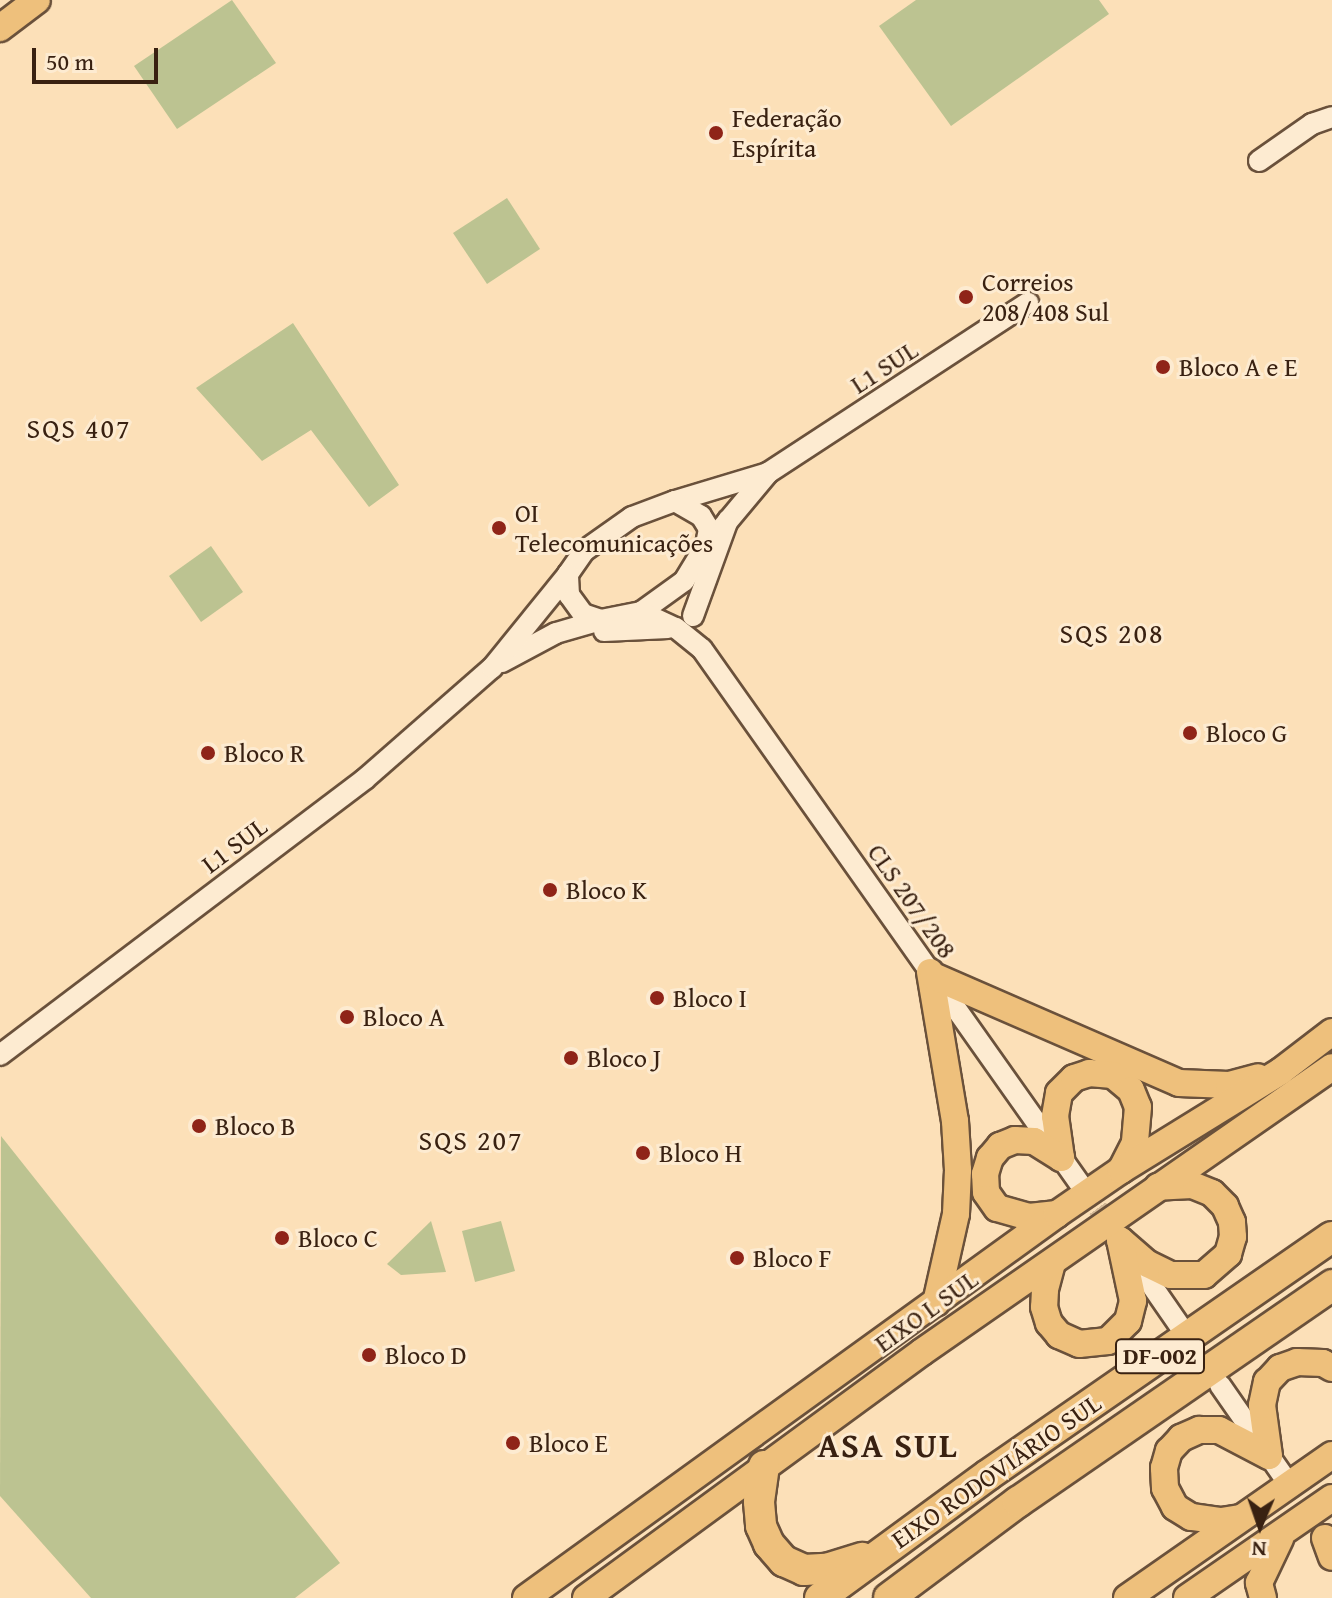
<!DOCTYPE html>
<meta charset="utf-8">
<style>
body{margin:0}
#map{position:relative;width:1332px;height:1598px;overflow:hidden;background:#fce0b8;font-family:"Gentium Book Plus",serif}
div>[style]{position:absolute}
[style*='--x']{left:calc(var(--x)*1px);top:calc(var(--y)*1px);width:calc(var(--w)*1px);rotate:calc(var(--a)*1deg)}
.green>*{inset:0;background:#bcc391}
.minor-tunnel>*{height:20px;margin-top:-10px;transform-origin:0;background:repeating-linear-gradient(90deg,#d5ba97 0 20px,transparent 0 30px)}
.roads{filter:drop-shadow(2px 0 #6a513b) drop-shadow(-2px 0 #6a513b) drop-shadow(0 2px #6a513b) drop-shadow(0 -2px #6a513b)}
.minor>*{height:20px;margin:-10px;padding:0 10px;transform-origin:10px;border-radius:10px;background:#fdebd1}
.major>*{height:26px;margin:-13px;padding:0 13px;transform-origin:13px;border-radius:13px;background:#eec07c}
.highway>*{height:30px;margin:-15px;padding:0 15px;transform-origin:15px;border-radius:15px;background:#eec07c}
.dots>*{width:22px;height:22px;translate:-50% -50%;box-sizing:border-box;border:4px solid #fdebd1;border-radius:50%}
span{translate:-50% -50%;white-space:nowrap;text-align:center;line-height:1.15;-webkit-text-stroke:6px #fdebd1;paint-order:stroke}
.shield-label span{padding:2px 6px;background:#fdebd1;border:2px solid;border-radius:6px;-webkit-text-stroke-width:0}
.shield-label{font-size:24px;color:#392111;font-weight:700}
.poi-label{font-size:26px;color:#392111}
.left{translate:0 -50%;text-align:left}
.street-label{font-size:26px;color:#392111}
.neighbourhood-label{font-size:28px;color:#392111;letter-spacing:2px}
.district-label{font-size:34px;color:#392111;font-weight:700;letter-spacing:2px}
.north{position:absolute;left:1220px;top:1486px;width:80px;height:80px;-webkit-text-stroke:6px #fdebd1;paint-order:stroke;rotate:182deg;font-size:22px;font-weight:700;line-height:32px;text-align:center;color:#392111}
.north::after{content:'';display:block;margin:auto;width:28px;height:36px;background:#392111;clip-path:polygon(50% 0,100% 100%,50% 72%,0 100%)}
.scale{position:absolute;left:32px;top:48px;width:126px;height:36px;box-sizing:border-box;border:4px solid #392111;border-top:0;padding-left:10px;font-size:24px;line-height:28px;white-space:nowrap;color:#392111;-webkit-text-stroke:6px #fdebd1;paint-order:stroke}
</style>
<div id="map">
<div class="green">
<div style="clip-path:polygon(232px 0,276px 63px,177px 129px,134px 66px)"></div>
<div style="clip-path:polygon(916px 0,1099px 0,1109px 14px,951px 126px,879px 26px)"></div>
<div style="clip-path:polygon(507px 198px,540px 249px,487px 284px,453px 233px)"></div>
<div style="clip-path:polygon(293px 323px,399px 485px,369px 507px,311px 430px,262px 461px,196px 388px)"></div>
<div style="clip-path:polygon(211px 546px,243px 592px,201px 622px,169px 576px)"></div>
<div style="clip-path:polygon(1px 1136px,340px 1563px,295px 1598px,91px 1598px,0 1496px)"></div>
<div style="clip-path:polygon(431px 1221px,446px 1272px,401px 1275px,387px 1264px)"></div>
<div style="clip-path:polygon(501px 1221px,515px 1271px,475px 1282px,462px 1231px)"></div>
</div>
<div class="minor-tunnel">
<div style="--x:1080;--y:1184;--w:58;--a:54.1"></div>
</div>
<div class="roads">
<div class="minor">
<div style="--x:1259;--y:161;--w:65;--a:-34.9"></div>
<div style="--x:1312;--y:124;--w:21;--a:-19"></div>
<div style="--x:675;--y:501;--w:97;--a:-16.8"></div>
<div style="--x:768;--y:473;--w:311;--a:-33.2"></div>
<div style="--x:675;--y:501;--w:30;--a:30"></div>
<div style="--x:701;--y:516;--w:15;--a:58"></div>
<div style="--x:709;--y:529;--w:16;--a:101"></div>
<div style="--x:706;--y:545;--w:42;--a:121.4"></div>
<div style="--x:684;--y:581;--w:53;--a:144.2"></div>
<div style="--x:641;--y:612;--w:41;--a:168.7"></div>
<div style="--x:601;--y:620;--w:19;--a:-162"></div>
<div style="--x:583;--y:614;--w:24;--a:-126"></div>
<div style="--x:569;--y:595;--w:21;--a:-93"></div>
<div style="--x:568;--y:574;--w:28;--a:-55"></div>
<div style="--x:584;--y:551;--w:59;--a:-35.3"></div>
<div style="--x:632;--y:517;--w:46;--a:-20.4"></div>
<div style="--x:722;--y:528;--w:72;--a:-50.1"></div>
<div style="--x:641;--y:612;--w:38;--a:25"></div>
<div style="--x:676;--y:628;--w:33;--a:39"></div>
<div style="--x:702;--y:649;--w:655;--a:54.76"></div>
<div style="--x:693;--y:616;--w:102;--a:-70"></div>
<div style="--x:604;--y:631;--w:64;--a:-2.7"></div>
<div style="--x:502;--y:662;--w:61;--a:-28.2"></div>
<div style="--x:556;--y:633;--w:47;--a:-16.1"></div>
<div style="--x:0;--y:1055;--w:458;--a:-37.1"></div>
<div style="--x:365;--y:779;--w:169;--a:-41.2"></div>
<div style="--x:492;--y:668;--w:121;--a:-51"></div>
<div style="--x:1132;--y:1257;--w:83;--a:55.3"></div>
<div style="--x:1220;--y:1385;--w:112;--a:55.2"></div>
</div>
<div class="major">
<div style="--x:0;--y:28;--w:46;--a:-37.1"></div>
<div style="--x:930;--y:972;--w:151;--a:80.5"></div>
<div style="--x:955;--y:1121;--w:49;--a:86.5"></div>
<div style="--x:958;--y:1170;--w:44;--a:92.6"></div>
<div style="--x:956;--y:1214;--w:91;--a:102.7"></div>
<div style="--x:933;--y:976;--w:268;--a:23.5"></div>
<div style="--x:1179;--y:1083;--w:50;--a:2.3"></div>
<div style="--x:1229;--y:1085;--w:30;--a:-15"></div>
<div style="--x:1061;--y:1158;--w:42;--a:-98.1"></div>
<div style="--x:1055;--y:1116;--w:23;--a:-80"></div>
<div style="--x:1059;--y:1093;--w:21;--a:-45"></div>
<div style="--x:1074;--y:1078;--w:16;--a:-18"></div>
<div style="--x:1089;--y:1073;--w:24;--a:5"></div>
<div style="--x:1113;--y:1075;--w:23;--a:40"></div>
<div style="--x:1131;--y:1090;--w:18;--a:68"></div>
<div style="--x:1138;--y:1107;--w:36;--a:95"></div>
<div style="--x:1135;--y:1143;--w:30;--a:117"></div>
<div style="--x:1057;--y:1214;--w:28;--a:174"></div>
<div style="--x:1029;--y:1217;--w:33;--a:-164"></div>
<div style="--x:997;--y:1208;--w:19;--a:-125"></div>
<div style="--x:986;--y:1192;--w:18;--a:-93"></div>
<div style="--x:985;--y:1174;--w:17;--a:-73"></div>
<div style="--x:990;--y:1158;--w:16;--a:-50"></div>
<div style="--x:1000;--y:1146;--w:16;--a:-22"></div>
<div style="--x:1015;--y:1140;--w:19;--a:3"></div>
<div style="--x:1034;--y:1141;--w:32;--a:32"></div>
<div style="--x:1120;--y:1240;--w:37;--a:41"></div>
<div style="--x:1148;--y:1264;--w:25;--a:26"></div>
<div style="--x:1171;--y:1275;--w:33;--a:0"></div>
<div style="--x:1204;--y:1275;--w:32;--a:-41"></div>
<div style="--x:1228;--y:1254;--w:18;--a:-74"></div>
<div style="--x:1233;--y:1237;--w:15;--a:-94"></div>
<div style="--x:1232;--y:1222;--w:17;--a:-114"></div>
<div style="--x:1225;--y:1206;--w:18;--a:-135"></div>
<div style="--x:1212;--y:1193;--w:22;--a:-158"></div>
<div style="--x:1192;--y:1185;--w:34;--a:177"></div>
<div style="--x:1052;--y:1263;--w:28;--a:105"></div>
<div style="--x:1045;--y:1290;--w:17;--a:93"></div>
<div style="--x:1044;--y:1307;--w:17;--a:73"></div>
<div style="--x:1049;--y:1323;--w:16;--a:50"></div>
<div style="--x:1059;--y:1335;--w:22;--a:24"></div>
<div style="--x:1079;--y:1344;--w:29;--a:-6"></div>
<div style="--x:1108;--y:1341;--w:28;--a:-45"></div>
<div style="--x:1128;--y:1321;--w:21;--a:-76"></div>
<div style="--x:1133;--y:1301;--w:62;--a:-102"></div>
<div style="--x:1269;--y:1456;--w:51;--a:-97.8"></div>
<div style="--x:1262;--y:1405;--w:24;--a:-78"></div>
<div style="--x:1267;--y:1382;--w:19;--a:-47"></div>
<div style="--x:1280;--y:1368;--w:18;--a:-19"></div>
<div style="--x:1297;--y:1362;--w:26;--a:2"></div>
<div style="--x:1323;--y:1363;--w:10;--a:29"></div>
<div style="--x:1240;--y:1518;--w:19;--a:171"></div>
<div style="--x:1221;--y:1521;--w:30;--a:-172"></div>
<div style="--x:1191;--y:1517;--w:19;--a:-148"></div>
<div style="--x:1175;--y:1507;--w:21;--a:-118"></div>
<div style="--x:1165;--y:1488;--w:20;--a:-93"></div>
<div style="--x:1164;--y:1468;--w:18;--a:-74"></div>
<div style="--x:1169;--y:1451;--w:18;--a:-47"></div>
<div style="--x:1181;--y:1438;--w:20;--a:-24"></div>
<div style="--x:1199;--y:1430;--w:20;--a:0"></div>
<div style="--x:1219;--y:1430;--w:56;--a:27.5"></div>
<div style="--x:1325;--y:1538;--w:20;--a:70"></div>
<div style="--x:526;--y:1598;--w:655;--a:-35.87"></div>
<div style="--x:1057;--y:1214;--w:78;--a:-34.5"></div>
<div style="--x:1121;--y:1170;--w:188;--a:-31.7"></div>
<div style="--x:1281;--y:1071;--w:64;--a:-37.4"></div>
<div style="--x:586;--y:1598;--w:416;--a:-36.2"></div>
<div style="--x:922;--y:1352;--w:499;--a:-34.8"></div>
<div style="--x:1127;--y:1598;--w:250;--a:-34.9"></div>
<div style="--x:1187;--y:1598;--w:176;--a:-34.6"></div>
<div style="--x:1263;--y:1598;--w:16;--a:-105"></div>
<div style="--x:1259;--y:1583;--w:49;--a:-64.5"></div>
</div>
<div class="highway">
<div style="--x:764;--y:1466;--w:36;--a:98"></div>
<div style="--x:759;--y:1502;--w:24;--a:85"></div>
<div style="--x:761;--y:1526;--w:20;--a:66"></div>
<div style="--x:769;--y:1544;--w:23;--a:49"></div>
<div style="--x:784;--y:1561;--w:22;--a:24"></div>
<div style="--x:804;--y:1570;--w:22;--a:-3"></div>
<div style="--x:826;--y:1569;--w:38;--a:-17"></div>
<div style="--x:820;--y:1598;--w:208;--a:-36.2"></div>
<div style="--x:988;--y:1475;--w:418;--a:-34.7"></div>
<div style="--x:889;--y:1598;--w:161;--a:-36.7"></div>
<div style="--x:1018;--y:1502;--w:382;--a:-34.6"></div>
</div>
</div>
<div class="dots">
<div style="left:716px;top:133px;background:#8f2418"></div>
<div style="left:966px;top:297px;background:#8f2418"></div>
<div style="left:1163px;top:367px;background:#8f2418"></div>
<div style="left:499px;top:528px;background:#8f2418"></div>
<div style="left:1190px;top:733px;background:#8f2418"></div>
<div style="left:208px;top:753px;background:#8f2418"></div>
<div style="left:550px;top:890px;background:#8f2418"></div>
<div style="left:657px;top:998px;background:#8f2418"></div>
<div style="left:347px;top:1017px;background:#8f2418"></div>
<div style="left:571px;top:1058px;background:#8f2418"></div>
<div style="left:199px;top:1126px;background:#8f2418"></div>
<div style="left:643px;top:1153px;background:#8f2418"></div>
<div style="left:282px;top:1238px;background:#8f2418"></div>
<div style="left:737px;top:1258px;background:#8f2418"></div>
<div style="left:369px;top:1355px;background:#8f2418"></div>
<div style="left:513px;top:1443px;background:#8f2418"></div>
</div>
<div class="shield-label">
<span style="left:1160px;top:1356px">DF-002</span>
</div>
<div class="poi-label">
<span class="left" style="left:732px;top:133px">Federação<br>Espírita</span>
<span class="left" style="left:982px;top:297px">Correios<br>208/408 Sul</span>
<span class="left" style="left:1179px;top:367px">Bloco A e E</span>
<span class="left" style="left:515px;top:528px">OI<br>Telecomunicações</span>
<span class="left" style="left:1206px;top:733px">Bloco G</span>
<span class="left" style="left:224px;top:753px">Bloco R</span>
<span class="left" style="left:566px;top:890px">Bloco K</span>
<span class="left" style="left:673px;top:998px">Bloco I</span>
<span class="left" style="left:363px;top:1017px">Bloco A</span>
<span class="left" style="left:587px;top:1058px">Bloco J</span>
<span class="left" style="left:215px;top:1126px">Bloco B</span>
<span class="left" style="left:659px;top:1153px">Bloco H</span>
<span class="left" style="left:298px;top:1238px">Bloco C</span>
<span class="left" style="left:753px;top:1258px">Bloco F</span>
<span class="left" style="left:385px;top:1355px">Bloco D</span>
<span class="left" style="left:529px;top:1443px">Bloco E</span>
</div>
<div class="street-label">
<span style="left:884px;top:367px;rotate:-33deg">L1 SUL</span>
<span style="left:234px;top:845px;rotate:-37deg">L1 SUL</span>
<span style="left:912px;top:901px;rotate:55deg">CLS 207/208</span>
<span style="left:926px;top:1311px;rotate:-36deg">EIXO L SUL</span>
<span style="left:996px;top:1471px;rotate:-35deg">EIXO RODOVIÁRIO SUL</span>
</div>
<div class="neighbourhood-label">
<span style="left:79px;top:428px">SQS 407</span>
<span style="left:1112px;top:633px">SQS 208</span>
<span style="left:471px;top:1140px">SQS 207</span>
</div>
<div class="district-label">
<span style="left:888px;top:1445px">ASA SUL</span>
</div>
<div class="north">N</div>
<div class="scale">50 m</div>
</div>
